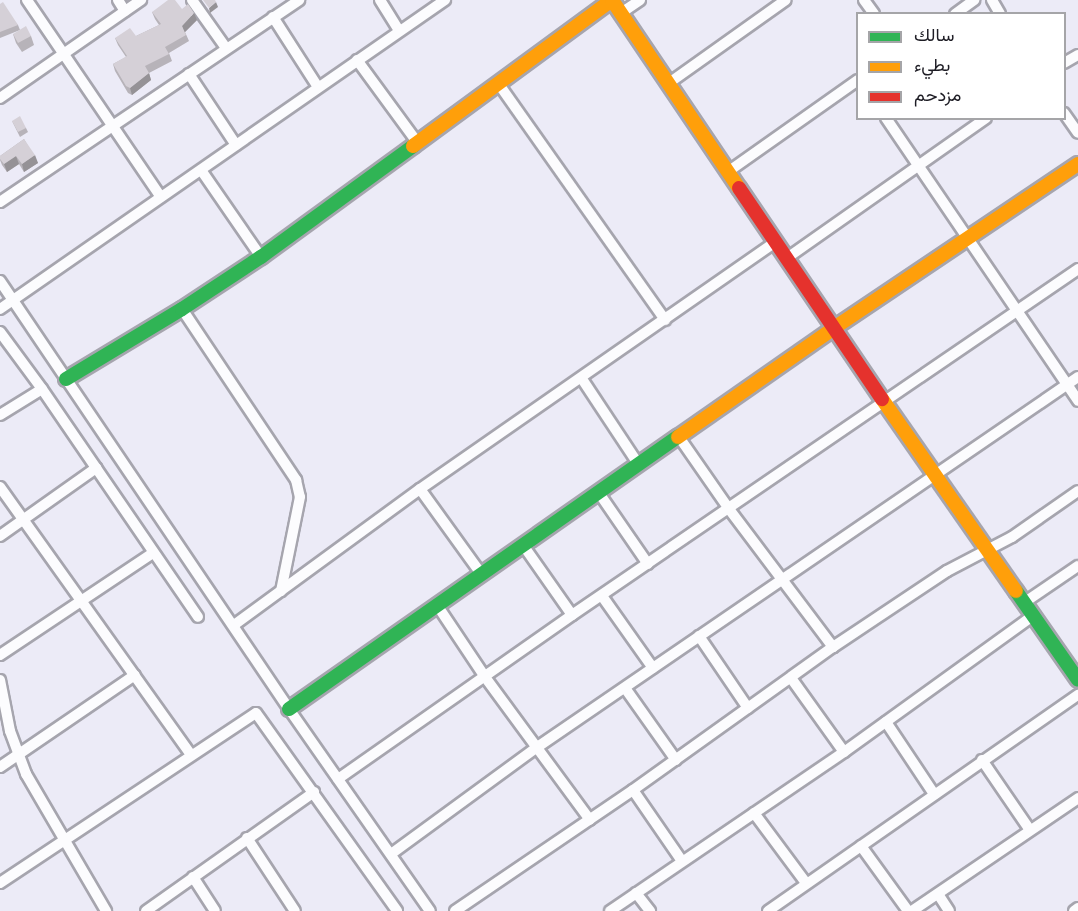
<!DOCTYPE html>
<meta charset="utf-8">
<style>
body{margin:0}
#map{position:relative;width:1078px;height:911px;overflow:hidden;background:#ecebf7;font-family:"Space Grotesk",Vazirmatn,sans-serif}
div>[style]{position:absolute}
[style*='--x']{left:calc(var(--x)*1px);top:calc(var(--y)*1px);width:calc(var(--w)*1px);rotate:calc(var(--a)*1deg)}
.roads{filter:drop-shadow(2px 0 #a6a5ae) drop-shadow(-2px 0 #a6a5ae) drop-shadow(0 2px #a6a5ae) drop-shadow(0 -2px #a6a5ae)}
.street>*{height:10px;margin:-5px;padding:0 5px;transform-origin:5px;border-radius:5px;background:#fcfcfe}
.fast>*{height:14px;margin:-7px;padding:0 7px;transform-origin:7px;border-radius:7px;background:#30b455}
.slow>*{height:14px;margin:-7px;padding:0 7px;transform-origin:7px;border-radius:7px;background:#ff9f0a}
.jam>*{height:14px;margin:-7px;padding:0 7px;transform-origin:7px;border-radius:7px;background:#e5322d}
.wall>*{inset:0;background:#b7b3b9}
.shaded-wall>*{inset:0;background:#959296}
.building>*{inset:0;background:#d5d0d7}
span{translate:-50% -50%;white-space:nowrap;text-align:center;line-height:1.15;-webkit-text-stroke:4.5px #fff;paint-order:stroke}
.legend{position:absolute;left:856px;top:12px;width:210px;height:108px;box-sizing:border-box;background:#fff;border:2px solid #a5a5a8;margin:0;padding:8px 10px;list-style:none;font-size:18px;color:#1e1d25}
.legend li{display:flex;align-items:center;gap:12px;height:30px}
.legend b{width:30px;border:2px solid #a5a5a8}
</style>
<div id="map">
<div class="roads">
<div class="street">
<div style="--x:27;--y:0;--w:238;--a:55.8"></div>
<div style="--x:118;--y:0;--w:13;--a:58"></div>
<div style="--x:192;--y:0;--w:59;--a:54.7"></div>
<div style="--x:380;--y:0;--w:36;--a:58"></div>
<div style="--x:864;--y:0;--w:17;--a:54"></div>
<div style="--x:992;--y:0;--w:16;--a:60"></div>
<div style="--x:621;--y:13;--w:23;--a:-34"></div>
<div style="--x:955;--y:14;--w:24;--a:-36"></div>
<div style="--x:273;--y:17;--w:83;--a:57.3"></div>
<div style="--x:357;--y:60;--w:102;--a:53.8"></div>
<div style="--x:1064;--y:63;--w:16;--a:-30"></div>
<div style="--x:189;--y:74;--w:85;--a:56.5"></div>
<div style="--x:498;--y:83;--w:290;--a:54.8"></div>
<div style="--x:669;--y:83;--w:143;--a:-35.4"></div>
<div style="--x:0;--y:98;--w:172;--a:-34.8"></div>
<div style="--x:1064;--y:113;--w:24;--a:55"></div>
<div style="--x:886;--y:118;--w:342;--a:55.8"></div>
<div style="--x:201;--y:170;--w:106;--a:55.4"></div>
<div style="--x:729;--y:171;--w:158;--a:-35.2"></div>
<div style="--x:0;--y:202;--w:361;--a:-34"></div>
<div style="--x:787;--y:258;--w:243;--a:-35.1"></div>
<div style="--x:0;--y:281;--w:516;--a:55.97"></div>
<div style="--x:289;--y:709;--w:246;--a:55.1"></div>
<div style="--x:0;--y:309;--w:542;--a:-34.78"></div>
<div style="--x:182;--y:309;--w:206;--a:56.3"></div>
<div style="--x:296;--y:480;--w:17;--a:77"></div>
<div style="--x:300;--y:497;--w:96;--a:101.4"></div>
<div style="--x:0;--y:332;--w:71;--a:53.6"></div>
<div style="--x:42;--y:389;--w:276;--a:55.6"></div>
<div style="--x:582;--y:379;--w:103;--a:56.5"></div>
<div style="--x:0;--y:415;--w:49;--a:-31.8"></div>
<div style="--x:679;--y:437;--w:88;--a:55.2"></div>
<div style="--x:729;--y:509;--w:173;--a:53"></div>
<div style="--x:0;--y:487;--w:329;--a:54.5"></div>
<div style="--x:420;--y:489;--w:106;--a:54.2"></div>
<div style="--x:599;--y:493;--w:86;--a:55.4"></div>
<div style="--x:0;--y:536;--w:118;--a:-35.3"></div>
<div style="--x:523;--y:545;--w:85;--a:55"></div>
<div style="--x:602;--y:596;--w:88;--a:54.7"></div>
<div style="--x:1025;--y:602;--w:64;--a:-34.2"></div>
<div style="--x:437;--y:605;--w:87;--a:56.3"></div>
<div style="--x:485;--y:677;--w:177;--a:53.7"></div>
<div style="--x:234;--y:625;--w:230;--a:-36.2"></div>
<div style="--x:420;--y:489;--w:433;--a:-34.8"></div>
<div style="--x:699;--y:636;--w:87;--a:55.8"></div>
<div style="--x:0;--y:655;--w:184;--a:-33.7"></div>
<div style="--x:791;--y:678;--w:91;--a:54.4"></div>
<div style="--x:0;--y:680;--w:52;--a:78.9"></div>
<div style="--x:10;--y:731;--w:46;--a:69.6"></div>
<div style="--x:26;--y:774;--w:159;--a:59.7"></div>
<div style="--x:625;--y:688;--w:88;--a:54.7"></div>
<div style="--x:886;--y:722;--w:87;--a:56.3"></div>
<div style="--x:982;--y:760;--w:85;--a:55.6"></div>
<div style="--x:0;--y:767;--w:163;--a:-34.3"></div>
<div style="--x:338;--y:779;--w:286;--a:-35"></div>
<div style="--x:572;--y:615;--w:613;--a:-34.36"></div>
<div style="--x:633;--y:790;--w:86;--a:55.4"></div>
<div style="--x:754;--y:813;--w:87;--a:53.4"></div>
<div style="--x:247;--y:838;--w:87;--a:56.7"></div>
<div style="--x:861;--y:846;--w:80;--a:54.1"></div>
<div style="--x:391;--y:854;--w:180;--a:-36.2"></div>
<div style="--x:536;--y:748;--w:657;--a:-34.39"></div>
<div style="--x:193;--y:877;--w:40;--a:57.1"></div>
<div style="--x:0;--y:883;--w:307;--a:-33.6"></div>
<div style="--x:256;--y:713;--w:243;--a:54.5"></div>
<div style="--x:636;--y:893;--w:23;--a:52"></div>
<div style="--x:938;--y:894;--w:20;--a:57"></div>
<div style="--x:146;--y:911;--w:206;--a:-35.3"></div>
<div style="--x:455;--y:911;--w:215;--a:-34.2"></div>
<div style="--x:633;--y:790;--w:246;--a:-35.6"></div>
<div style="--x:833;--y:647;--w:137;--a:-33.7"></div>
<div style="--x:947;--y:571;--w:73;--a:-27.6"></div>
<div style="--x:1012;--y:537;--w:80;--a:-34.9"></div>
<div style="--x:610;--y:911;--w:283;--a:-34.2"></div>
<div style="--x:844;--y:752;--w:234;--a:-35.8"></div>
<div style="--x:768;--y:911;--w:378;--a:-34.9"></div>
<div style="--x:912;--y:911;--w:201;--a:-34.2"></div>
<div style="--x:1074;--y:911;--w:5;--a:-37"></div>
</div>
<div class="fast">
<div style="--x:66;--y:379;--w:135;--a:-31.1"></div>
<div style="--x:182;--y:309;--w:95;--a:-33.4"></div>
<div style="--x:261;--y:257;--w:188;--a:-36.1"></div>
<div style="--x:1016;--y:591;--w:108;--a:55.1"></div>
<div style="--x:289;--y:709;--w:475;--a:-35"></div>
</div>
<div class="slow">
<div style="--x:413;--y:146;--w:247;--a:-36.3"></div>
<div style="--x:612;--y:0;--w:227;--a:56"></div>
<div style="--x:882;--y:399;--w:234;--a:55.1"></div>
<div style="--x:678;--y:437;--w:190;--a:-34.9"></div>
<div style="--x:834;--y:328;--w:294;--a:-33.9"></div>
</div>
<div class="jam">
<div style="--x:739;--y:188;--w:255;--a:55.9"></div>
</div>
</div>
<div class="wall">
<div style="clip-path:polygon(0 4px,18px 25px,20px 30px,0 38px)"></div>
<div style="clip-path:polygon(182px 9px,197px 20px,185px 32px,189px 41px,169px 53px,172px 61px,149px 73px,151px 80px,132px 95px,128px 93px,115px 71px,113px 64px,126px 57px,118px 45px,115px 38px,136px 36px,159px 25px,155px 19px,152px 12px)"></div>
<div style="clip-path:polygon(13px 34px,31px 36px,34px 45px,22px 52px,16px 43px)"></div>
<div style="clip-path:polygon(12px 121px,26px 128px,28px 132px,20px 137px)"></div>
<div style="clip-path:polygon(24px 139px,38px 163px,24px 172px,19px 164px,7px 172px,2px 165px,0 160px,0 156px)"></div>
</div>
<div class="shaded-wall">
<div style="clip-path:polygon(216px 2px,218px 7px,210px 13px,209px 8px)"></div>
<div style="clip-path:polygon(194px 13px,197px 20px,184px 33px,182px 26px)"></div>
<div style="clip-path:polygon(149px 73px,151px 80px,132px 95px,130px 88px)"></div>
<div style="clip-path:polygon(35px 155px,38px 163px,24px 172px,22px 164px)"></div>
<div style="clip-path:polygon(16px 156px,19px 164px,7px 172px,4px 164px)"></div>
</div>
<div class="building">
<div style="clip-path:polygon(168px 0,175px 0,182px 9px,188px 4px,194px 13px,182px 26px,186px 35px,165px 47px,169px 54px,145px 66px,149px 73px,130px 88px,126px 86px,113px 64px,127px 56px,115px 38px,130px 28px,136px 36px,161px 24px,152px 12px)"></div>
<div style="clip-path:polygon(203px 0,215px 0,216px 2px,209px 8px)"></div>
<div style="clip-path:polygon(3px 2px,18px 25px,0 32px,0 4px)"></div>
<div style="clip-path:polygon(26px 26px,31px 36px,18px 43px,13px 34px)"></div>
<div style="clip-path:polygon(20px 116px,26px 128px,18px 132px,12px 121px)"></div>
<div style="clip-path:polygon(24px 139px,35px 155px,22px 164px,16px 156px,4px 164px,0 159px,0 156px)"></div>
</div>
<ul class="legend">
<li><b style="height:8px;background:#30b455"></b>سالك</li>
<li><b style="height:8px;background:#ff9f0a"></b>بطيء</li>
<li><b style="height:8px;background:#e5322d"></b>مزدحم</li>
</ul>
</div>
